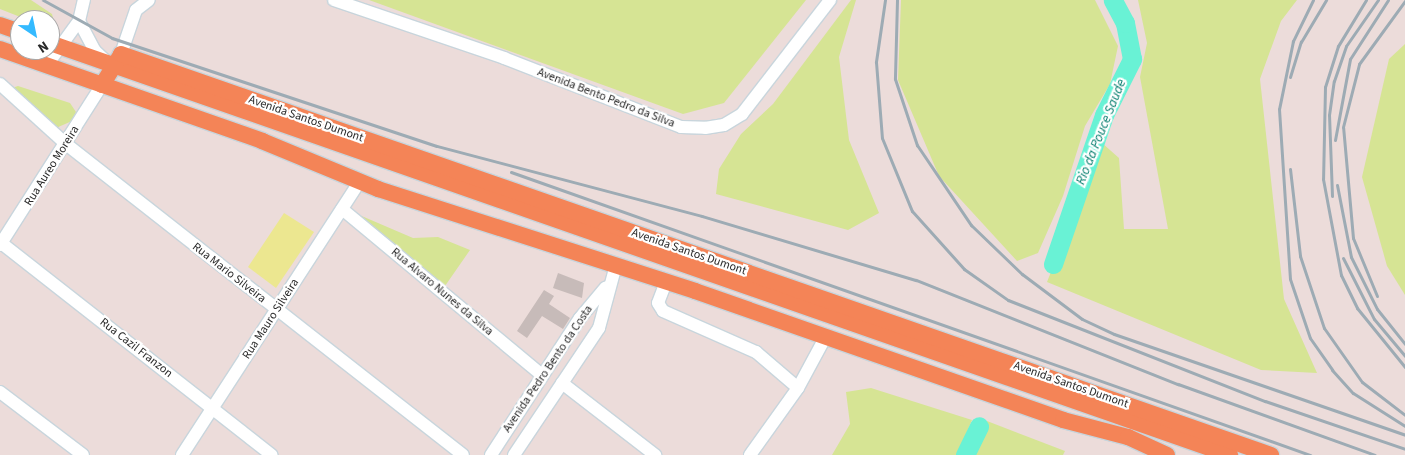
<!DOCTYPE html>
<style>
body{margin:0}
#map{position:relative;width:1405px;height:455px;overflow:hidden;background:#ecdcda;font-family:"Source Sans 3",sans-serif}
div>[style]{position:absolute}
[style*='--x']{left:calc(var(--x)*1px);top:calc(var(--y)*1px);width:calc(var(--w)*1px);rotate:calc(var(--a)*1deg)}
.green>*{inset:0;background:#d6e494}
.pitch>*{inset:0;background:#ece790}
.river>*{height:19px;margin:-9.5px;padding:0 9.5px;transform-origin:9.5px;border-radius:9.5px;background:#69f2d5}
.building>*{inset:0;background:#c7bbb9}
.roads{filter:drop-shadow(1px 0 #c8d5dc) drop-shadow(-1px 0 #c8d5dc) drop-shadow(0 1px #c8d5dc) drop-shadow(0 -1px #c8d5dc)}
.minor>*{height:12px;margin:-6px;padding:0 6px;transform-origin:6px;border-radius:6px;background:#fff}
.major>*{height:16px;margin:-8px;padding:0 8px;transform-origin:8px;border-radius:8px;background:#f48457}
.rail>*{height:3px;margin:-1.5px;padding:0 1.5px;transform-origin:1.5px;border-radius:1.5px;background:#9dabb4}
span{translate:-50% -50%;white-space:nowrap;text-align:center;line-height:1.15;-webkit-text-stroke:4.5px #fff;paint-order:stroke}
.street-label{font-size:12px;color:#292929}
.water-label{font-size:14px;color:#0b8071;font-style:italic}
.north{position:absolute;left:10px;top:10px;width:50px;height:50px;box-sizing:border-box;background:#fff;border:1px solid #a9a9a9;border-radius:50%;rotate:146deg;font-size:14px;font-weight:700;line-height:20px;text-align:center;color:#292929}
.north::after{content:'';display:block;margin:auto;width:18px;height:22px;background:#34baff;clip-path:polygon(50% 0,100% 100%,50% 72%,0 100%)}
</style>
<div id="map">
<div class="green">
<div style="clip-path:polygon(0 0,31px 0,52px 14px,56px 30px,50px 28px,50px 20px,28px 20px,0 9px)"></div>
<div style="clip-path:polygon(369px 0,806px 0,724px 103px,683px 114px)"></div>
<div style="clip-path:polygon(851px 0,856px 0,839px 57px,849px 140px,879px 213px,848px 230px,716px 194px,719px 169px,741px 134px,773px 104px)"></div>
<div style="clip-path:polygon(901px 0,1095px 0,1118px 46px,1110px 84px,1085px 126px,1063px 196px,1038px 253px,1017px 261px,939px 176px,898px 80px)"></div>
<div style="clip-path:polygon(1138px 0,1297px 0,1281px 21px,1260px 79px,1284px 299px,1317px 373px,1261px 370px,1047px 282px,1102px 143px,1119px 158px,1124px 229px,1168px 229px,1140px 77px,1147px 43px)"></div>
<div style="clip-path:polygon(1405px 44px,1405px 295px,1387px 266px,1362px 177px,1389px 59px)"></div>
<div style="clip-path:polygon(18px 86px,70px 103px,76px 112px,72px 121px,56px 128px,12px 88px)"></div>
<div style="clip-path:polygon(357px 214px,413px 238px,438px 237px,470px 250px,445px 286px)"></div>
<div style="clip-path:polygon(871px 388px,972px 420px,957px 455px,832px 455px,850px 424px,846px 392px)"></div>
<div style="clip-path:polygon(987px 421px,1065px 451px,1063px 455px,969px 455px)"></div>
</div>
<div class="pitch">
<div style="clip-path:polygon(284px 213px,314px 232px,276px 288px,248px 267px)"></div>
</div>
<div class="river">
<div style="--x:1053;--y:264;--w:157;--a:-71.1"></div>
<div style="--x:1104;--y:115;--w:63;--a:-63.4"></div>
<div style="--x:1132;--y:59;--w:37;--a:-101"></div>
<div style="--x:1125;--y:23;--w:26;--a:-118"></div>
<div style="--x:965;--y:455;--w:32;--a:-64"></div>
</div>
<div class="building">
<div style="clip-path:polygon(558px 273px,584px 283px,582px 298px,553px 288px)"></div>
<div style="clip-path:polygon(544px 290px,554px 296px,549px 304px,570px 318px,563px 329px,542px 316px,527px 338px,517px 331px)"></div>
</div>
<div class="roads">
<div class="minor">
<div style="--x:334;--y:0;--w:180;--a:18.8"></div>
<div style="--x:504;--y:58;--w:190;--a:21.3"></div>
<div style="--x:681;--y:127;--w:24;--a:2"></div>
<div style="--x:705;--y:128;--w:19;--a:-9"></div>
<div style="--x:724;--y:125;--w:21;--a:-31"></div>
<div style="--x:742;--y:114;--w:144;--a:-52.3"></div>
<div style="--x:79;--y:21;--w:34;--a:62"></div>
<div style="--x:95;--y:51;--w:16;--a:43"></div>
<div style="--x:121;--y:54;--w:46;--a:-71.2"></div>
<div style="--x:136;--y:10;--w:16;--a:-38"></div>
<div style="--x:47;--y:65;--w:54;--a:-54"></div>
<div style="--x:79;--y:21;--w:22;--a:-77"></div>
<div style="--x:0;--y:84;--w:89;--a:42.3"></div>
<div style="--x:66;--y:144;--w:504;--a:38.07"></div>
<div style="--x:342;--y:209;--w:260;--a:39.7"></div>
<div style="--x:0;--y:242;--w:345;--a:38.1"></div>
<div style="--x:0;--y:245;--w:190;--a:-57.5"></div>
<div style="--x:666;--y:282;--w:22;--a:111"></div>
<div style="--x:658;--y:303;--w:9;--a:58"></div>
<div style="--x:663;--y:311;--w:102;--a:23.8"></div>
<div style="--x:756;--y:352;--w:55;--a:40.6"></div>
<div style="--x:562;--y:383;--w:118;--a:37.7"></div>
<div style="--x:0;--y:392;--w:104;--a:37.2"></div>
<div style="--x:182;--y:455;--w:325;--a:-57"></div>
<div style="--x:491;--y:455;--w:163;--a:-57"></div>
<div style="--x:580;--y:318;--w:40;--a:-50"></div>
<div style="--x:514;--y:455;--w:153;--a:-56.2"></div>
<div style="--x:599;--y:328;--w:65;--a:-74.9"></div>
<div style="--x:750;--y:455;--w:82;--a:-54.4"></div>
<div style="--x:798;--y:388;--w:59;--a:-61.7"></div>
</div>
<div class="major">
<div style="--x:0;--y:25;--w:21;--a:19"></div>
<div style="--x:50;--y:43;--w:1250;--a:19.25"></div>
<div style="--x:0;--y:49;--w:278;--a:19.3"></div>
<div style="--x:262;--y:141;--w:126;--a:22.5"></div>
<div style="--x:378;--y:189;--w:333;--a:17.8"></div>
<div style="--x:695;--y:291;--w:390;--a:19.3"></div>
<div style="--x:1063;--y:420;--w:67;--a:14.7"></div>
<div style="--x:1128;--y:437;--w:43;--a:24.8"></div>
<div style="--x:102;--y:85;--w:36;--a:-58"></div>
<div style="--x:121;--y:54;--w:1218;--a:19.22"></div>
</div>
</div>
<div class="rail">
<div style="--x:43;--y:0;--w:79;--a:28.8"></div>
<div style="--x:112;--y:38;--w:342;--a:18.4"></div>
<div style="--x:437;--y:146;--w:274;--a:14.8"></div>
<div style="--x:702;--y:216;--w:223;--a:16.7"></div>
<div style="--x:916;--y:280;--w:282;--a:21.7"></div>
<div style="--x:1178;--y:384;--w:209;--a:19.8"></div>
<div style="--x:885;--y:0;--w:63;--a:98.3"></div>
<div style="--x:876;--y:62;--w:76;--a:85.5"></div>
<div style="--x:882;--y:138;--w:79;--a:67.7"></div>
<div style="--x:912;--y:211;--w:78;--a:48.1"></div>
<div style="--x:964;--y:269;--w:54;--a:35.2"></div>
<div style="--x:1008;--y:300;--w:276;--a:21.5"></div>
<div style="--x:1265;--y:401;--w:148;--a:18.9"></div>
<div style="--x:897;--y:0;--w:79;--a:91.5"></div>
<div style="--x:895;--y:79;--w:70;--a:71.6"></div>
<div style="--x:917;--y:145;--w:97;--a:56"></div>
<div style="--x:971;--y:225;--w:71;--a:43.9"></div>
<div style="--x:1022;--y:274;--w:75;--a:36.9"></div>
<div style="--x:1082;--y:319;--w:35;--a:25"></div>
<div style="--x:1114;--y:334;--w:308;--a:19.1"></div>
<div style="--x:1313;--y:0;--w:46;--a:116"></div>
<div style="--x:1293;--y:41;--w:69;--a:101.6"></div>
<div style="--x:1279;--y:109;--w:170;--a:86.3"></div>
<div style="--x:1290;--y:279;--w:62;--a:71.3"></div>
<div style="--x:1310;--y:338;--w:39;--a:55"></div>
<div style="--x:1332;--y:370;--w:31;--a:48"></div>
<div style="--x:1353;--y:393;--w:62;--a:32.4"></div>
<div style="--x:1366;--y:0;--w:54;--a:121.3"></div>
<div style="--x:1338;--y:46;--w:43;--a:107.6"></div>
<div style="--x:1325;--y:87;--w:92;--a:91.2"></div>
<div style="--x:1323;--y:179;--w:98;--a:79.4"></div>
<div style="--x:1341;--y:275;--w:37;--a:64"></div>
<div style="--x:1357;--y:308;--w:76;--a:50.9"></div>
<div style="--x:1290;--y:77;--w:37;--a:-73"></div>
<div style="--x:1301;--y:42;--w:49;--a:-59.2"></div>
<div style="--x:1335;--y:140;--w:82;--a:-79.5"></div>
<div style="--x:1350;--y:59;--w:70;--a:-57.2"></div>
<div style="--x:1290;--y:169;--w:88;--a:83.4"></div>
<div style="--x:1300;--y:256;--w:76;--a:71.6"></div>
<div style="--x:1324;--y:328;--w:66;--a:54.9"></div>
<div style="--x:1362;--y:382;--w:54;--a:37.5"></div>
<div style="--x:511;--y:172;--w:848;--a:19.5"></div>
<div style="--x:1337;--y:185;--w:73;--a:79"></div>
<div style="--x:1351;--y:257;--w:58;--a:63.4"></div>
<div style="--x:1377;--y:309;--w:45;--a:51.3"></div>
<div style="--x:1332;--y:196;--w:81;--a:-92.1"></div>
<div style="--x:1329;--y:115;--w:34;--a:-82"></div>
<div style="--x:1334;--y:81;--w:37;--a:-71"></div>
<div style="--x:1346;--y:46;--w:56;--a:-55.2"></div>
<div style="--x:1343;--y:258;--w:68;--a:63.1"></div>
<div style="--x:1374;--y:319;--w:48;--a:50"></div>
<div style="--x:1377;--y:296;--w:63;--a:-112.5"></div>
<div style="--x:1353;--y:238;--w:111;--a:-95.1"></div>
<div style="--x:1343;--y:127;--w:65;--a:-75.7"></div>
<div style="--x:1359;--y:64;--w:78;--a:-53.9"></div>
</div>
<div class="street-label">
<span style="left:606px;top:98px;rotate:21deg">Avenida Bento Pedro da Silva</span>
<span style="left:306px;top:119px;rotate:19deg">Avenida Santos Dumont</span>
<span style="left:52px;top:166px;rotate:-58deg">Rua Aureo Moreira</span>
<span style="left:689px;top:252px;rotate:19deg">Avenida Santos Dumont</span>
<span style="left:229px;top:273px;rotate:38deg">Rua Mario Silveira</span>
<span style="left:442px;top:292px;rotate:40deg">Rua Alvaro Nunes da Silva</span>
<span style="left:271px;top:319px;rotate:-57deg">Rua Mauro Silveira</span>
<span style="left:136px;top:348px;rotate:38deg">Rua Cazil Franzon</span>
<span style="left:548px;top:369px;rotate:-56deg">Avenida Pedro Bento da Costa</span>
<span style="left:1071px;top:385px;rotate:19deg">Avenida Santos Dumont</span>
</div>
<div class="water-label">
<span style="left:1101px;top:132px;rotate:-68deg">Rio da Pouce Saude</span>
</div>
<div class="north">N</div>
</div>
